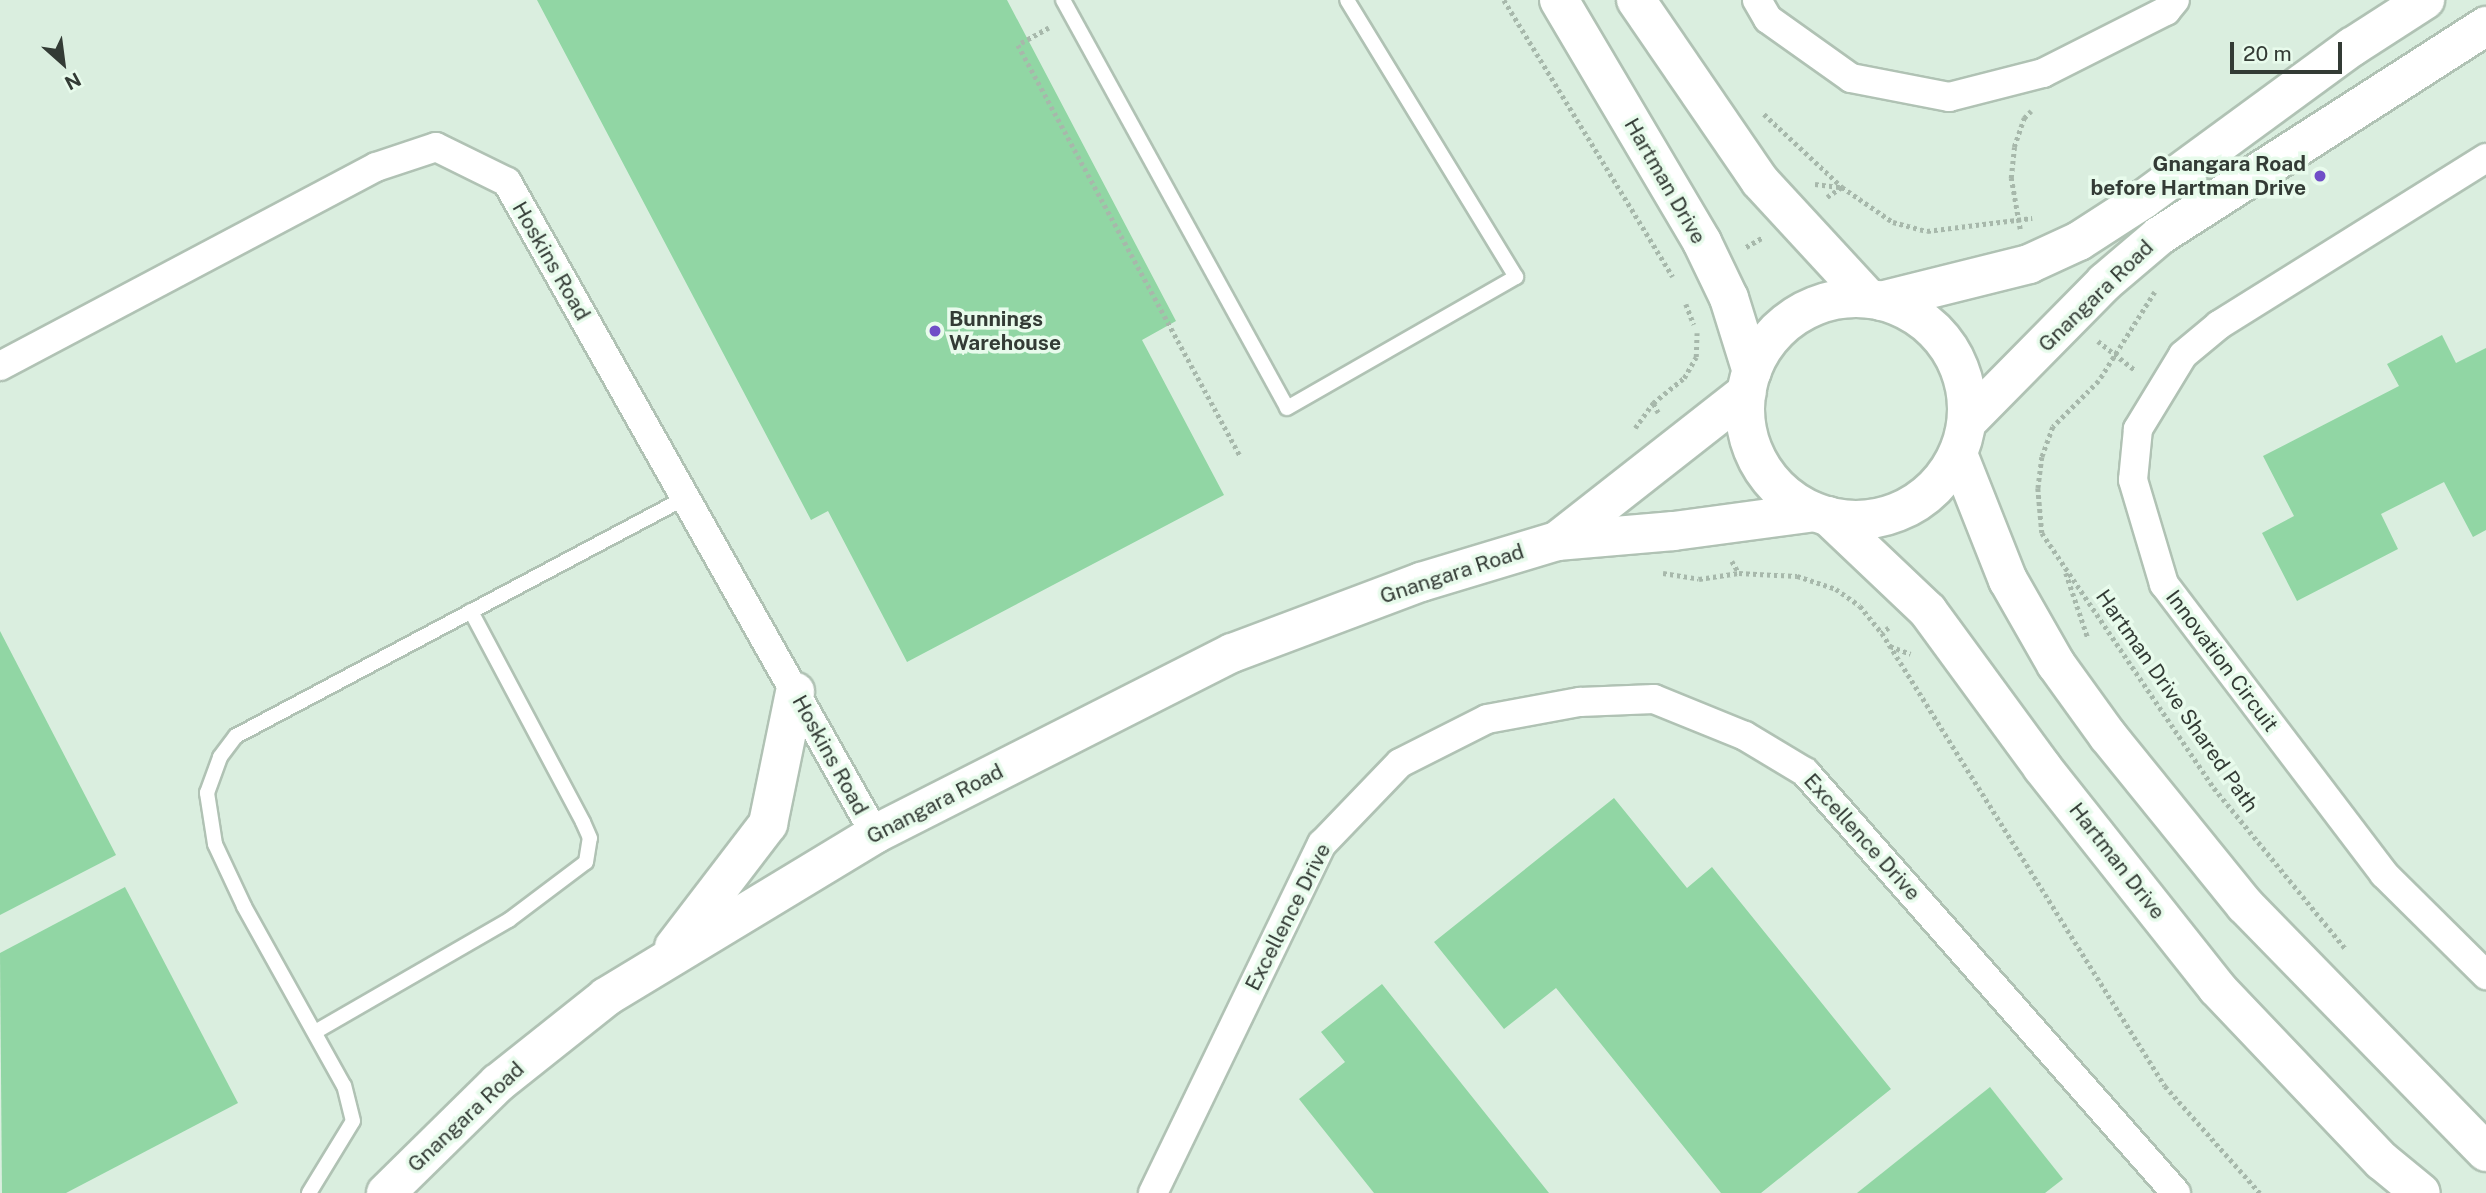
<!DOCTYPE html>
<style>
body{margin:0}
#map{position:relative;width:2486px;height:1193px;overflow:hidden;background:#daeedf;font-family:"Public Sans",sans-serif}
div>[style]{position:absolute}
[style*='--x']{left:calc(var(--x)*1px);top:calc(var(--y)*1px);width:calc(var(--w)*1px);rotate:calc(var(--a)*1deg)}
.building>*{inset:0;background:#91d6a4}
.path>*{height:4.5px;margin-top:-2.25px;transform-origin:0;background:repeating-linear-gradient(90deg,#a7b8ab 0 3.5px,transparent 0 7px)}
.roads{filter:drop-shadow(2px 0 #b0c2b4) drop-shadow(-2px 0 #b0c2b4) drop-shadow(0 2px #b0c2b4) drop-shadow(0 -2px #b0c2b4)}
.service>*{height:14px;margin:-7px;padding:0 7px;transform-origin:7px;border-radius:7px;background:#fff}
.minor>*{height:28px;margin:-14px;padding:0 14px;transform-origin:14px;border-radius:14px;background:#fff}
.secondary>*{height:38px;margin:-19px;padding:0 19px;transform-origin:19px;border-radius:19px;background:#fff}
.primary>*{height:38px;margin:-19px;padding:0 19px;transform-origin:19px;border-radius:19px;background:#fff}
.primary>.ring{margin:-19px;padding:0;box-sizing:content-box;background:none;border:38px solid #fff;border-radius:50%}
.dots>*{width:19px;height:19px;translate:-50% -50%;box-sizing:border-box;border:4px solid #e8fbec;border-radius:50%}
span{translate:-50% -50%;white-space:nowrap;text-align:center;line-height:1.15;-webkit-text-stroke:7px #e8fbec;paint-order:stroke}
.poi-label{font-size:21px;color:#333b35;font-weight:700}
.right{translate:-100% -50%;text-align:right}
.left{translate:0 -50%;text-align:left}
.street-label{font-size:21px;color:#333b35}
.north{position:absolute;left:28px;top:28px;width:70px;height:70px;-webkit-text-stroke:5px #e8fbec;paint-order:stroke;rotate:152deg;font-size:19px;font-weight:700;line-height:28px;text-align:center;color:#333b35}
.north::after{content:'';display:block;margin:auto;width:24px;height:32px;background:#333b35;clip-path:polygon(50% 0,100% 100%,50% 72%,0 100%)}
.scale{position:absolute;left:2230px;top:42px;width:112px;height:32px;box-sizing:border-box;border:4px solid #333b35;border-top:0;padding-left:9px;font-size:21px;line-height:24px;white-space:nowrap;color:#333b35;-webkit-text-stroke:5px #e8fbec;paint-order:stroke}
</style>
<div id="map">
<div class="building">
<div style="clip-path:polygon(537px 0,1007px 0,1176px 321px,1142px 340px,1224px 495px,907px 662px,828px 511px,811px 520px)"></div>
<div style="clip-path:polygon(2442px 335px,2456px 363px,2486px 348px,2486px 530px,2473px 537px,2444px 482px,2381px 514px,2398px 549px,2297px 601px,2262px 533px,2294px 516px,2263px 456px,2399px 386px,2387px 364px)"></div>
<div style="clip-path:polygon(0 631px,116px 855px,0 915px)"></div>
<div style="clip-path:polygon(1614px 798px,1687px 888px,1712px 867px,1891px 1089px,1761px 1193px,1721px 1193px,1556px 988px,1504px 1029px,1434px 942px)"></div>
<div style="clip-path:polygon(125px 887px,238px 1103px,66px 1193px,2px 1193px,0 953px)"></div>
<div style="clip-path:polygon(1382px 984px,1549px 1193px,1374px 1193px,1299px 1099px,1345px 1062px,1321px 1032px)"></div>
<div style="clip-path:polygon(1990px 1087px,2063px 1179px,2045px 1193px,1857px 1193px)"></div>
</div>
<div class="path">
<div style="--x:1504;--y:0;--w:324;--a:58.6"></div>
<div style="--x:1049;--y:28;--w:35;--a:151"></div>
<div style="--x:1018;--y:45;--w:467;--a:61.6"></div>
<div style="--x:1764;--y:114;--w:107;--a:43.1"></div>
<div style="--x:1842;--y:187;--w:62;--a:34.5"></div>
<div style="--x:1893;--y:222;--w:35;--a:15"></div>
<div style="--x:1927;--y:231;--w:106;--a:-7.1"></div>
<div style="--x:1815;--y:184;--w:26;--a:7"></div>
<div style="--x:1827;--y:197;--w:18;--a:-34"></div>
<div style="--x:2020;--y:229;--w:52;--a:-100"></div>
<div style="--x:2011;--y:178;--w:31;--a:-84"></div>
<div style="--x:2014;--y:147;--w:31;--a:-71"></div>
<div style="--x:2024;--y:118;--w:10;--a:-45"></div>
<div style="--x:1746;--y:247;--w:20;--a:-30"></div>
<div style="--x:2155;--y:292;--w:105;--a:122.2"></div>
<div style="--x:2099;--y:381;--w:65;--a:135"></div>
<div style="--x:2053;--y:427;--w:32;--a:110"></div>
<div style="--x:2042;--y:457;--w:31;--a:97"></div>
<div style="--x:2038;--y:488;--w:45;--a:84.9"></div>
<div style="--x:2042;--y:533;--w:308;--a:56"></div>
<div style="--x:2214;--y:788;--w:207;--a:50.7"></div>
<div style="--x:1686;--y:304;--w:22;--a:69"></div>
<div style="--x:2098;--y:341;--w:47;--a:38.1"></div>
<div style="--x:1658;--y:413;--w:11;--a:-117"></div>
<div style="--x:1653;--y:403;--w:40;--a:-39"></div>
<div style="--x:1684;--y:378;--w:24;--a:-60"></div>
<div style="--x:1696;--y:357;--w:24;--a:-88"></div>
<div style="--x:1635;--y:428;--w:31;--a:-54"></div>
<div style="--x:1732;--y:561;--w:14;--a:60"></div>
<div style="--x:1739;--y:573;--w:58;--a:3"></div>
<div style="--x:1797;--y:576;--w:41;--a:18.4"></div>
<div style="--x:1836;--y:589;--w:29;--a:35"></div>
<div style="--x:1860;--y:606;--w:35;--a:51"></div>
<div style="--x:1663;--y:573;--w:36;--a:9"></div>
<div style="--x:1699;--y:579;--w:40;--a:-8.5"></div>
<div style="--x:2066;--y:573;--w:69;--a:71.3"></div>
<div style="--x:1889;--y:628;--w:9;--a:144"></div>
<div style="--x:1882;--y:633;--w:534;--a:58.01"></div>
<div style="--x:2165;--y:1086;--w:143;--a:48.4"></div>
<div style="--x:1890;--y:646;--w:22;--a:21"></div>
</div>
<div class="roads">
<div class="service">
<div style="--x:1063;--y:0;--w:465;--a:61.2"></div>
<div style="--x:1287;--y:408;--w:264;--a:-29.8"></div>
<div style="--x:1516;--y:277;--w:324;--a:-121.4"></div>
<div style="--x:315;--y:1032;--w:224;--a:-30"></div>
<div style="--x:509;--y:920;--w:96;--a:-37"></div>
<div style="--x:586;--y:862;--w:24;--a:-81"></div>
<div style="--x:590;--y:838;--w:17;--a:-114"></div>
<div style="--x:583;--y:822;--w:239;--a:-118"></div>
<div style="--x:309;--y:1193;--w:84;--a:-58.6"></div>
<div style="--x:353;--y:1121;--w:36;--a:-104"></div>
<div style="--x:344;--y:1086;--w:206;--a:-119.1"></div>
<div style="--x:244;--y:906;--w:68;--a:-115.1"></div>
<div style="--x:215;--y:844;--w:52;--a:-98.9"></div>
<div style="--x:207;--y:793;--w:38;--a:-70"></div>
<div style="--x:220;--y:757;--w:26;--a:-53"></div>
<div style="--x:236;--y:736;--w:508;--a:-27.93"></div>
</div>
<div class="minor">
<div style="--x:1757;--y:0;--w:22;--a:60"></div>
<div style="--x:1768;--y:19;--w:102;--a:35.4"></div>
<div style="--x:1851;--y:78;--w:100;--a:11"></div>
<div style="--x:1949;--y:97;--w:97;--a:-14.3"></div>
<div style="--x:2043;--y:73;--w:138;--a:-26.8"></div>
<div style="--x:2166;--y:11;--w:14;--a:-51"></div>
<div style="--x:2486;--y:158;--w:315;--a:148"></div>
<div style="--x:2219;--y:325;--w:47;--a:140.2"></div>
<div style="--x:2183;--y:355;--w:87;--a:121.3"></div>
<div style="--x:2138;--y:429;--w:51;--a:95.6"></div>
<div style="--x:2133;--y:480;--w:109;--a:73.4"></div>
<div style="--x:2164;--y:584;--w:364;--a:52.8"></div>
<div style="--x:2384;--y:874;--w:144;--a:44.7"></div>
<div style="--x:0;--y:366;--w:425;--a:-27.9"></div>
<div style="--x:376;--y:167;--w:63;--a:-18.4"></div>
<div style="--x:436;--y:147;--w:79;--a:26.2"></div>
<div style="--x:507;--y:182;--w:749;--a:60.56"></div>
<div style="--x:1153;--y:1193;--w:388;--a:-64.2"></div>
<div style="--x:1322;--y:844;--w:112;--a:-46.1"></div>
<div style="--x:1400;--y:763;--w:97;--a:-26.8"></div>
<div style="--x:1487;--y:719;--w:95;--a:-10.4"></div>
<div style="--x:1580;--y:702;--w:74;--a:-2.3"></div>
<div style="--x:1654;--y:699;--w:98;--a:22.1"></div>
<div style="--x:1745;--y:736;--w:70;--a:31"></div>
<div style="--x:1805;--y:772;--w:561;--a:48.61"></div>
</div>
<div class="secondary">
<div style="--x:1559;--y:0;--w:281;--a:59.4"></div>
<div style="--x:1702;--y:242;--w:62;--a:64.3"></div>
<div style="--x:1729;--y:298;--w:77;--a:72.7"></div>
<div style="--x:1636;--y:0;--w:219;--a:55.6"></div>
<div style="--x:1760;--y:181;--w:159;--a:47.3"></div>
<div style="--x:1958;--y:454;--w:136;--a:68.4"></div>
<div style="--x:2008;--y:580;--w:97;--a:60.3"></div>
<div style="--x:2056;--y:664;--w:89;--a:54.2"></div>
<div style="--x:2108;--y:736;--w:218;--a:51"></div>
<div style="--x:2245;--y:905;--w:345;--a:45.7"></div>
<div style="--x:1828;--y:516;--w:138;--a:43.5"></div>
<div style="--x:1928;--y:611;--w:193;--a:53.8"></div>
<div style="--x:2042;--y:767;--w:282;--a:51.6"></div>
<div style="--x:2217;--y:988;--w:239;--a:46.4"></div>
<div style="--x:2382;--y:1161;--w:50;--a:39.4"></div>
</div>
<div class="primary">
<div class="ring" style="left:1745px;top:298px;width:184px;height:184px"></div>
<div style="--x:1881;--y:301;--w:153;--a:-14"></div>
<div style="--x:2029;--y:264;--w:55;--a:-24.7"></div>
<div style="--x:2079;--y:241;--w:77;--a:-32.9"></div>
<div style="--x:2144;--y:199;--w:258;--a:-36.2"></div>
<div style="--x:2352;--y:47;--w:87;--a:-32.8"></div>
<div style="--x:1967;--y:422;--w:197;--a:-45.4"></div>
<div style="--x:2105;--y:282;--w:71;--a:-40.4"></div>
<div style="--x:2159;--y:236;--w:389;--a:-32.7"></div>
<div style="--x:1557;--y:541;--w:241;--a:-38.1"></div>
<div style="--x:674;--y:947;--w:155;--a:-52.6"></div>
<div style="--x:768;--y:824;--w:135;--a:-78.4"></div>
<div style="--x:386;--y:1193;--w:157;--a:-44.5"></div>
<div style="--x:498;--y:1083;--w:138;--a:-38.5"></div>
<div style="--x:606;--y:997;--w:315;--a:-31.2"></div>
<div style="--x:875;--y:834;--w:400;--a:-26.9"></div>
<div style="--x:1232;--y:653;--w:202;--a:-20.6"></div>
<div style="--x:1421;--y:582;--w:142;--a:-16.8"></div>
<div style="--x:1557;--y:541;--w:117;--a:-4.9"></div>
<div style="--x:1674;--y:531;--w:141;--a:-7.7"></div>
</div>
</div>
<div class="dots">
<div style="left:2320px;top:176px;background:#704ec7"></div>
<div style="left:935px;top:331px;background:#704ec7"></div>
</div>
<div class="poi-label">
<span class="right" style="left:2306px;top:176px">Gnangara Road<br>before Hartman Drive</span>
<span class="left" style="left:949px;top:331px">Bunnings<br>Warehouse</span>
</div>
<div class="street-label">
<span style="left:1665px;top:181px;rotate:60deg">Hartman Drive</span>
<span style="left:551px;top:261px;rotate:60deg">Hoskins Road</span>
<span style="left:2096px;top:296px;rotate:-44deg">Gnangara Road</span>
<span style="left:1452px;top:574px;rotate:-18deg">Gnangara Road</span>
<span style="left:2222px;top:661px;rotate:53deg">Innovation Circuit</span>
<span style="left:2177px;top:701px;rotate:55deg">Hartman Drive Shared Path</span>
<span style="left:830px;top:755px;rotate:61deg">Hoskins Road</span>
<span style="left:935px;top:804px;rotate:-27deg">Gnangara Road</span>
<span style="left:1862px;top:837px;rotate:48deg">Excellence Drive</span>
<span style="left:2117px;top:861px;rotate:52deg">Hartman Drive</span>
<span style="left:1288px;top:917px;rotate:-63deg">Excellence Drive</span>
<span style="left:466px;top:1117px;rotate:-43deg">Gnangara Road</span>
</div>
<div class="north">N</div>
<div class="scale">20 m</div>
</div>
